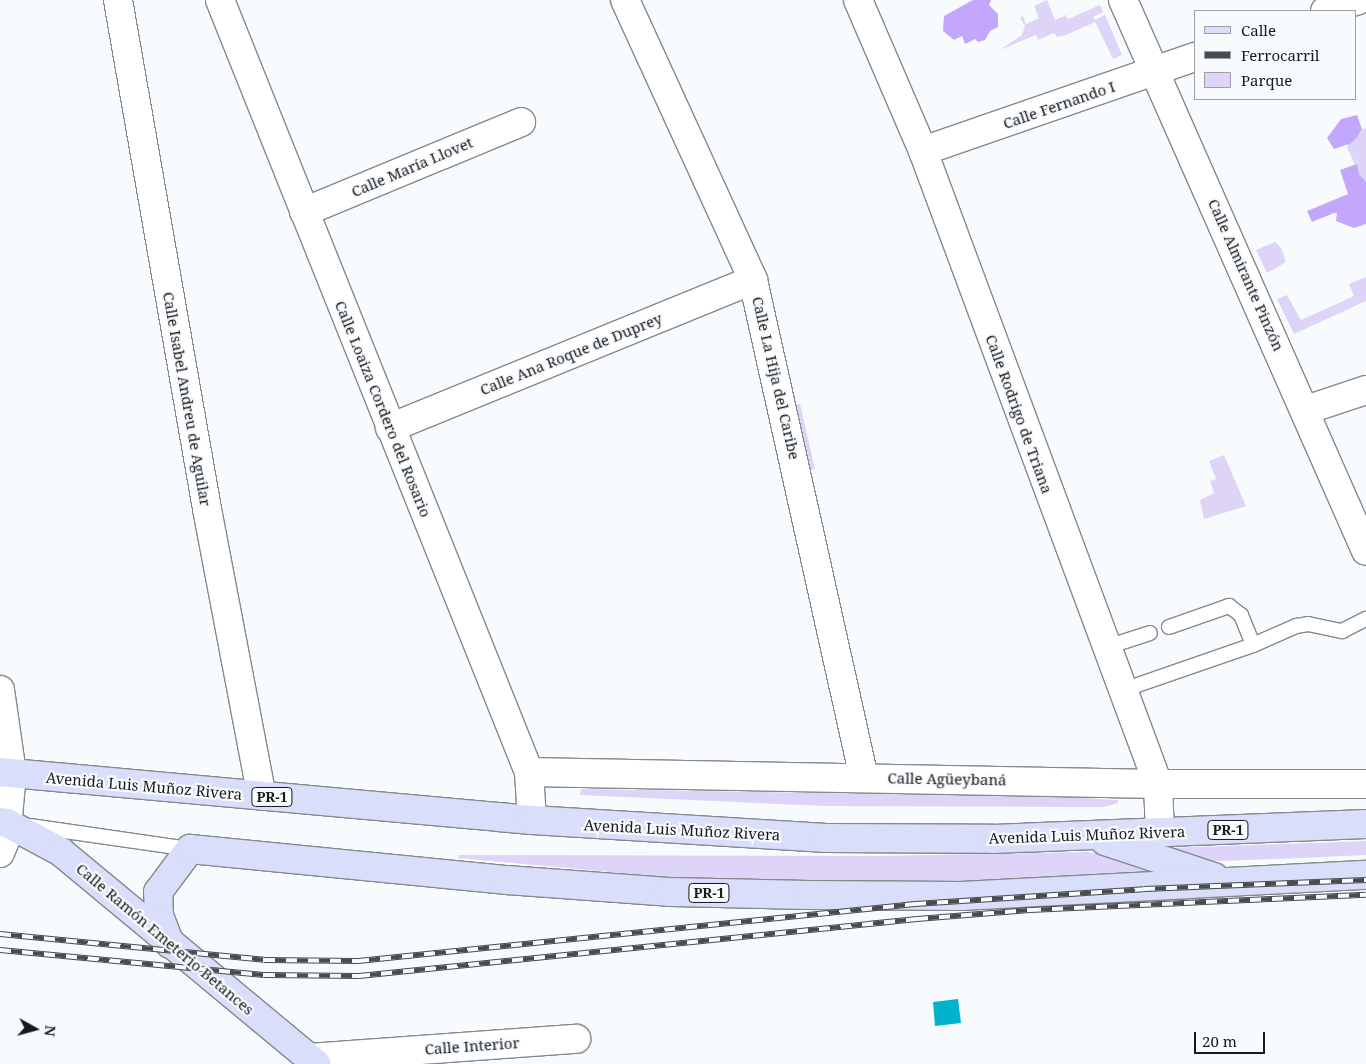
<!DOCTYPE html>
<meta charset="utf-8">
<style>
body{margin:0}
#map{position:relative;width:1366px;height:1064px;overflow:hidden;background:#f8fbfe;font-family:"Noto Serif",serif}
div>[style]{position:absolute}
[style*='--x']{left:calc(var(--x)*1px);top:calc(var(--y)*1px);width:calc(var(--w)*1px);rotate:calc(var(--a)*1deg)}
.green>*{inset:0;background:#ded4f8}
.forest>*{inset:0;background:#c3a7fc}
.water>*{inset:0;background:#03b3cc}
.roads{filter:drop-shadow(1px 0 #85888c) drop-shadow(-1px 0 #85888c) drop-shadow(0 1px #85888c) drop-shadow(0 -1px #85888c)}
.service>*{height:14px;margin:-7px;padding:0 7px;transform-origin:7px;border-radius:7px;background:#fff}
.minor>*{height:28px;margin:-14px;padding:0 14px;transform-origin:14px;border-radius:14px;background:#fff}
.tertiary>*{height:28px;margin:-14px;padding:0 14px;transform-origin:14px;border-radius:14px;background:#fff}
.primary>*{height:28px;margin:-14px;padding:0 14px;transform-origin:14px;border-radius:14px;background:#d9defa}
.rail>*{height:5.5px;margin-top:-2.75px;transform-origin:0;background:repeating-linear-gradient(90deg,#f8fbfe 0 11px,#494b4d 0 22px);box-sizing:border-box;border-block:1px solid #494b4d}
span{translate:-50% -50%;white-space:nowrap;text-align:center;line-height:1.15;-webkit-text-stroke:4.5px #f8fbfe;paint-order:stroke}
.shield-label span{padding:1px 4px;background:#f8fbfe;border:1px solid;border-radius:4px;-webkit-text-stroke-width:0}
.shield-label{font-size:14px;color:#18191b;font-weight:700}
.street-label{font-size:15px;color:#18191b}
.legend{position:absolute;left:1194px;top:10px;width:162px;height:90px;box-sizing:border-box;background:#f8fbfe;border:1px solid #9ea1a3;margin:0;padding:6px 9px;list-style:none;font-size:15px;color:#18191b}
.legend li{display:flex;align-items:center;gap:10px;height:25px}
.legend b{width:25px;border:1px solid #9ea1a3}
.north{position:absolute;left:10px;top:1004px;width:50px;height:50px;-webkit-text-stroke:4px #f8fbfe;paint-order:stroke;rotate:97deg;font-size:14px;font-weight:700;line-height:20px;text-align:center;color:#18191b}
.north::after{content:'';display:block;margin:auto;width:18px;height:22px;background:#18191b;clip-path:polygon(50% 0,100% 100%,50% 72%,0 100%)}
.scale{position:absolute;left:1194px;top:1032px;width:71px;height:22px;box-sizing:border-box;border:2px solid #18191b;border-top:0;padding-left:6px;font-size:15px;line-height:18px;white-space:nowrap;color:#18191b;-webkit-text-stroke:4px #f8fbfe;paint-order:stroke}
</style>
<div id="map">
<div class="green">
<div style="clip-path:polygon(1047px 0,1055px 20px,1066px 15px,1068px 19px,1100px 5px,1103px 12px,1093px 17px,1095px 20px,1105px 15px,1122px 55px,1113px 59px,1095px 22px,1066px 35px,1057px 37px,1054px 33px,1038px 40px,1036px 35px,1000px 50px,1022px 35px,1025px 26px,1020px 18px,1023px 16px,1026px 24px,1039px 18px,1034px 6px)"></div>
<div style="clip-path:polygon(1366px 128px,1366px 182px,1359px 174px,1347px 147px,1360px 130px)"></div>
<div style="clip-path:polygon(1275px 242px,1281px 248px,1286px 262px,1267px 273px,1256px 250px)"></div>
<div style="clip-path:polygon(1366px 277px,1366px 301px,1294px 334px,1277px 299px,1287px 295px,1301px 320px,1354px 296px,1349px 284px)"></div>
<div style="clip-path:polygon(800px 404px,815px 469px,810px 470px,796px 405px)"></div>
<div style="clip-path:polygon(1224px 455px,1246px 506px,1204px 519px,1200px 500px,1214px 493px,1210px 481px,1216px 479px,1209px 461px)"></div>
<div style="clip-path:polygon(581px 789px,1068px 797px,1118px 800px,1118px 803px,1103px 807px,824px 806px,580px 795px)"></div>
<div style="clip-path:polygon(1366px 841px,1366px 855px,1301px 858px,1192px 862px,1168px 848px)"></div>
<div style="clip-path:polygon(1089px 852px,1167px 870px,948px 882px,707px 881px,458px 858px,459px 855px,878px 856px)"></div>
</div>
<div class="forest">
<div style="clip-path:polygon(973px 0,991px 0,989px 5px,998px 14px,998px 27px,990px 31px,985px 40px,978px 42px,975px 39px,965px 44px,962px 36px,954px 40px,943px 31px,944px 16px)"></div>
<div style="clip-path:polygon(1357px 115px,1362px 129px,1357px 137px,1347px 147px,1349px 144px,1334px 149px,1327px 138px,1341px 119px)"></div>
<div style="clip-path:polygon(1357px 164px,1359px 174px,1366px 182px,1366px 224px,1354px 228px,1336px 221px,1337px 213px,1334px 213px,1312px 222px,1307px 211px,1348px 194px,1340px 170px)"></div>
</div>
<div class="water">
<div style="clip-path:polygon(958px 999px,961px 1023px,935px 1026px,933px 1002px)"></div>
</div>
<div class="roads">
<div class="service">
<div style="--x:1169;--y:627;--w:64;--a:-19.3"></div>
<div style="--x:1229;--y:606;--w:15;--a:37"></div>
<div style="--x:1241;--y:615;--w:32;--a:68"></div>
<div style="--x:1107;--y:647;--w:45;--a:-18"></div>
<div style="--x:1123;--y:690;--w:138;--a:-19.1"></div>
<div style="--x:1253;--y:645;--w:47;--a:-23.8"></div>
<div style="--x:1296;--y:626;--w:12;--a:-9"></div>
<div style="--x:1308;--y:624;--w:35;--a:12"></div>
<div style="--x:1342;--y:631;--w:27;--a:-27"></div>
<div style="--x:30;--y:826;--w:162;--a:8.2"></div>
</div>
<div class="minor">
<div style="--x:118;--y:0;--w:517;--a:80.08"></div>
<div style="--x:207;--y:509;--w:292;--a:79.2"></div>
<div style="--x:220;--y:0;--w:832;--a:68.19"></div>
<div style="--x:529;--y:772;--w:48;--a:86.4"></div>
<div style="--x:625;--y:0;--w:308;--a:65.4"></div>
<div style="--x:753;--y:280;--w:510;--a:77.43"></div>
<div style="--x:858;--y:0;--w:164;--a:66.7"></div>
<div style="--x:923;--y:151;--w:675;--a:69.63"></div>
<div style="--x:1158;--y:784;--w:49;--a:87.7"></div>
<div style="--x:1123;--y:0;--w:602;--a:66.2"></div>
<div style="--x:1325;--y:11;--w:35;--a:-18"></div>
<div style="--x:923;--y:151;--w:288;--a:-19.1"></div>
<div style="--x:304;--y:212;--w:235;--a:-22.5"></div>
<div style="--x:1306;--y:410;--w:63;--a:-18.4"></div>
<div style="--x:390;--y:428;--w:392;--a:-22.2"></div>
<div style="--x:529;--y:772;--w:629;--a:1.09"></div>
<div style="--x:1158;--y:784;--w:208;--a:0"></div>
<div style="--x:0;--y:853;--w:16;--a:-68"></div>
<div style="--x:6;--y:838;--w:65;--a:-84.7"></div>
<div style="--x:309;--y:1058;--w:268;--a:-4.1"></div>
</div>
<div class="tertiary">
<div style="--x:0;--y:690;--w:84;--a:81.8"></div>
</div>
<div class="primary">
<div style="--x:0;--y:772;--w:534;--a:5.16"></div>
<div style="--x:532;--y:820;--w:295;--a:3.5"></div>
<div style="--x:826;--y:838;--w:167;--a:0.3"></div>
<div style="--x:993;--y:839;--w:373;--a:-2.3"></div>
<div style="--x:0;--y:822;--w:7;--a:8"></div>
<div style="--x:7;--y:823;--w:61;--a:28.2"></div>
<div style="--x:61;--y:852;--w:332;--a:39.7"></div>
<div style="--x:1105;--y:841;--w:115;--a:18.3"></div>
<div style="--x:170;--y:944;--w:30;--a:-111"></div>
<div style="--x:159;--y:916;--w:24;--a:-92"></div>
<div style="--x:158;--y:892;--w:54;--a:-53.3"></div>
<div style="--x:190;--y:849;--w:319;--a:5.6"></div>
<div style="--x:507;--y:880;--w:162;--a:4.2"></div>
<div style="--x:669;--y:892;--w:139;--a:1.2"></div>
<div style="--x:808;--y:895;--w:153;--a:0.4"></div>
<div style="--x:961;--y:896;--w:406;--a:-3"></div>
</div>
</div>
<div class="rail">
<div style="--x:0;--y:934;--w:265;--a:5.6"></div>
<div style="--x:264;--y:960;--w:94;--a:0.6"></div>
<div style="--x:358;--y:961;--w:560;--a:-5.84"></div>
<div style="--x:915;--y:904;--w:229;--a:-3.7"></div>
<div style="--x:1144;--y:889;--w:222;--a:-2.3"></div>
<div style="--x:0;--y:950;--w:265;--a:5.4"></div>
<div style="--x:264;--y:975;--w:95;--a:0.6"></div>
<div style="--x:359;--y:976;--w:561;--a:-5.83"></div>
<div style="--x:917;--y:919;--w:113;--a:-4.6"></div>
<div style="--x:1030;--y:910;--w:336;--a:-2.6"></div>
</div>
<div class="shield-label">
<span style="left:272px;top:797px">PR-1</span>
<span style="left:1228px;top:830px">PR-1</span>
<span style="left:709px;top:893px">PR-1</span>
</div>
<div class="street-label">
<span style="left:1059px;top:105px;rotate:-19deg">Calle Fernando I</span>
<span style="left:412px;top:167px;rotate:-23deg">Calle María Llovet</span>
<span style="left:1246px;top:275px;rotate:66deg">Calle Almirante Pinzón</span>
<span style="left:571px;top:354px;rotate:-22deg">Calle Ana Roque de Duprey</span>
<span style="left:776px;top:378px;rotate:77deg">Calle La Hija del Caribe</span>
<span style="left:187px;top:399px;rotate:80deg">Calle Isabel Andreu de Aguilar</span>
<span style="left:383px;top:409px;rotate:68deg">Calle Loaiza Cordero del Rosario</span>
<span style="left:1019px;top:414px;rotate:70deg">Calle Rodrigo de Triana</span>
<span style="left:947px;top:779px;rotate:1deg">Calle Agüeybaná</span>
<span style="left:144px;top:786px;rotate:5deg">Avenida Luis Muñoz Rivera</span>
<span style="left:682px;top:830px;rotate:3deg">Avenida Luis Muñoz Rivera</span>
<span style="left:1087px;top:835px;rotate:-2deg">Avenida Luis Muñoz Rivera</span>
<span style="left:165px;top:939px;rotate:40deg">Calle Ramón Emeterio Betances</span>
<span style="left:472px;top:1046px;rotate:-4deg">Calle Interior</span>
</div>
<ul class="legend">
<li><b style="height:6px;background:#d9defa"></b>Calle</li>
<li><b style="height:6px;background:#494b4d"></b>Ferrocarril</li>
<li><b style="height:14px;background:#ded4f8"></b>Parque</li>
</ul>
<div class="north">N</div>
<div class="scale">20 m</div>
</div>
